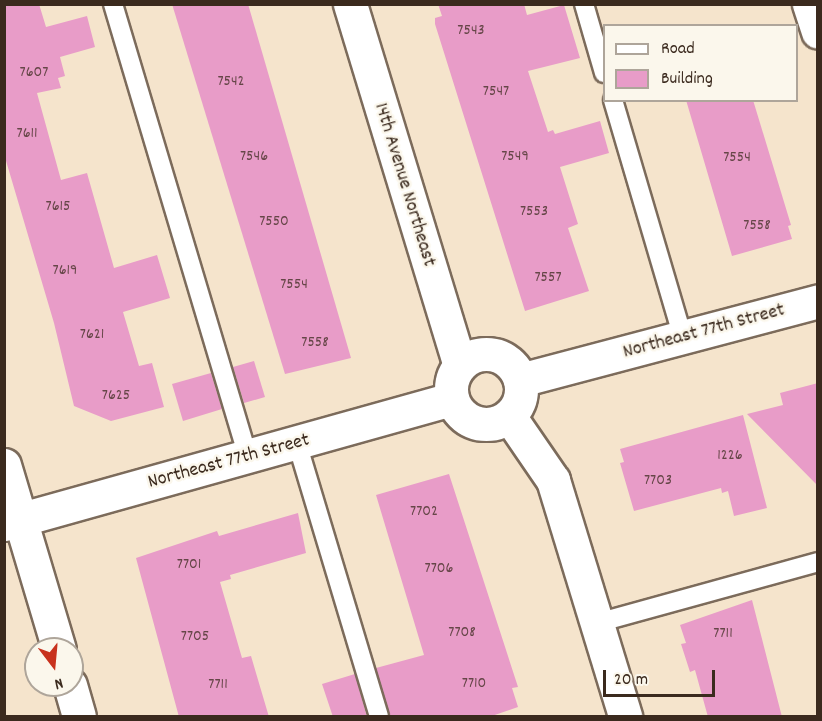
<!DOCTYPE html>
<style>
body{margin:0}
#map{position:relative;width:822px;height:721px;overflow:hidden;background:#f5e4cc;font-family:Dekko,sans-serif}
div>[style]{position:absolute}
[style*='--x']{left:calc(var(--x)*1px);top:calc(var(--y)*1px);width:calc(var(--w)*1px);rotate:calc(var(--a)*1deg)}
.building>*{inset:0;background:#e89cc8}
.roads{filter:drop-shadow(2px 0 #7c6b5b) drop-shadow(-2px 0 #7c6b5b) drop-shadow(0 2px #7c6b5b) drop-shadow(0 -2px #7c6b5b)}
.lane>*{height:18px;margin:-9px;padding:0 9px;transform-origin:9px;border-radius:9px;background:#fff}
.street>*{height:33px;margin:-16.5px;padding:0 16.5px;transform-origin:16.5px;border-radius:16.5px;background:#fff}
.street>.ring{margin:-16.5px;padding:0;box-sizing:content-box;background:none;border:33px solid #fff;border-radius:50%}
.secondary>*{height:33px;margin:-16.5px;padding:0 16.5px;transform-origin:16.5px;border-radius:16.5px;background:#fff}
span{translate:-50% -50%;white-space:nowrap;text-align:center;line-height:1.15;-webkit-text-stroke:5px #fbf7ec;paint-order:stroke}
.number-label{font-size:16px;color:#664648}
.number-label span{-webkit-text-stroke-width:0}
.street-label{font-size:20px;color:#3b2a1e}
.frame{position:absolute;inset:0;border:6px solid #3b2a1e;pointer-events:none}
.legend{position:absolute;left:603px;top:24px;width:195px;height:78px;box-sizing:border-box;background:#fbf7ec;border:2px solid #aea59a;margin:0;padding:8px 10px;list-style:none;font-size:18px;color:#3b2a1e}
.legend li{display:flex;align-items:center;gap:12px;height:30px}
.legend b{width:30px;border:2px solid #aea59a}
.north{position:absolute;left:24px;top:637px;width:60px;height:60px;box-sizing:border-box;background:#fbf7ec;border:2px solid #aea59a;border-radius:50%;rotate:164deg;font-size:16px;font-weight:700;line-height:24px;text-align:center;color:#3b2a1e}
.north::after{content:'';display:block;margin:auto;width:21px;height:27px;background:#c8321e;clip-path:polygon(50% 0,100% 100%,50% 72%,0 100%)}
.scale{position:absolute;left:603px;top:670px;width:112px;height:27px;box-sizing:border-box;border:3px solid #3b2a1e;border-top:0;padding-left:8px;font-size:18px;line-height:21px;white-space:nowrap;color:#3b2a1e;-webkit-text-stroke:4px #fbf7ec;paint-order:stroke}
</style>
<div id="map">
<div class="building">
<div style="clip-path:polygon(4px 4px,39px 4px,46px 27px,87px 16px,95px 47px,60px 57px,65px 76px,58px 78px,61px 88px,37px 93px,61px 180px,87px 173px,114px 268px,157px 255px,170px 298px,123px 312px,139px 366px,152px 363px,164px 407px,111px 421px,74px 406px,54px 323px,4px 154px)"></div>
<div style="clip-path:polygon(172px 4px,248px 4px,351px 358px,285px 374px)"></div>
<div style="clip-path:polygon(438px 4px,524px 4px,527px 15px,564px 5px,580px 58px,528px 71px,548px 132px,553px 130px,555px 134px,600px 121px,609px 153px,560px 167px,578px 224px,568px 228px,589px 291px,525px 311px,435px 24px,435px 18px,442px 16px)"></div>
<div style="clip-path:polygon(686px 100px,753px 100px,791px 225px,788px 226px,792px 239px,732px 256px)"></div>
<div style="clip-path:polygon(254px 361px,265px 397px,244px 403px,233px 367px)"></div>
<div style="clip-path:polygon(211px 373px,222px 409px,183px 421px,172px 384px)"></div>
<div style="clip-path:polygon(818px 383px,818px 486px,747px 414px,783px 405px,780px 393px)"></div>
<div style="clip-path:polygon(743px 415px,767px 508px,734px 516px,728px 491px,722px 493px,721px 488px,634px 511px,620px 463px,624px 462px,620px 449px)"></div>
<div style="clip-path:polygon(449px 474px,518px 687px,512px 688px,518px 707px,489px 717px,390px 717px,376px 668px,424px 655px,376px 495px)"></div>
<div style="clip-path:polygon(298px 513px,306px 553px,230px 575px,231px 579px,220px 582px,242px 658px,251px 656px,269px 717px,179px 717px,136px 558px,217px 531px,219px 536px)"></div>
<div style="clip-path:polygon(752px 600px,782px 717px,708px 717px,695px 670px,690px 672px,681px 644px,686px 643px,680px 625px)"></div>
<div style="clip-path:polygon(355px 674px,367px 717px,333px 717px,322px 684px)"></div>
</div>
<div class="roads">
<div class="lane">
<div style="--x:113;--y:4;--w:472;--a:73.4"></div>
<div style="--x:584;--y:4;--w:72;--a:73.8"></div>
<div style="--x:613;--y:100;--w:248;--a:73.6"></div>
<div style="--x:297;--y:443;--w:285;--a:73.3"></div>
<div style="--x:597;--y:623;--w:229;--a:-15.4"></div>
</div>
<div class="street">
<div style="--x:350;--y:4;--w:377;--a:73.1"></div>
<div style="--x:809;--y:4;--w:29;--a:72"></div>
<div class="ring" style="left:451px;top:354px;width:37px;height:37px"></div>
<div style="--x:520;--y:380;--w:308;--a:-14.8"></div>
<div style="--x:509;--y:416;--w:78;--a:55.5"></div>
<div style="--x:553;--y:480;--w:247;--a:73"></div>
<div style="--x:4;--y:524;--w:465;--a:-15.6"></div>
</div>
<div class="secondary">
<div style="--x:4;--y:465;--w:192;--a:73.4"></div>
<div style="--x:70;--y:685;--w:32;--a:74"></div>
</div>
</div>
<div class="number-label">
<span style="left:471px;top:31px">7543</span>
<span style="left:34px;top:73px">7607</span>
<span style="left:231px;top:82px">7542</span>
<span style="left:496px;top:92px">7547</span>
<span style="left:27px;top:134px">7611</span>
<span style="left:254px;top:157px">7546</span>
<span style="left:515px;top:157px">7549</span>
<span style="left:737px;top:158px">7554</span>
<span style="left:58px;top:207px">7615</span>
<span style="left:534px;top:212px">7553</span>
<span style="left:274px;top:222px">7550</span>
<span style="left:757px;top:226px">7558</span>
<span style="left:65px;top:271px">7619</span>
<span style="left:548px;top:278px">7557</span>
<span style="left:294px;top:285px">7554</span>
<span style="left:92px;top:335px">7621</span>
<span style="left:315px;top:343px">7558</span>
<span style="left:116px;top:396px">7625</span>
<span style="left:730px;top:456px">1226</span>
<span style="left:658px;top:481px">7703</span>
<span style="left:424px;top:512px">7702</span>
<span style="left:189px;top:565px">7701</span>
<span style="left:439px;top:569px">7706</span>
<span style="left:462px;top:633px">7708</span>
<span style="left:723px;top:634px">7711</span>
<span style="left:195px;top:637px">7705</span>
<span style="left:474px;top:684px">7710</span>
<span style="left:218px;top:685px">7711</span>
</div>
<div class="street-label">
<span style="left:404px;top:185px;rotate:73deg">14th Avenue Northeast</span>
<span style="left:704px;top:332px;rotate:-15deg">Northeast 77th Street</span>
<span style="left:229px;top:462px;rotate:-15deg">Northeast 77th Street</span>
</div>
<div class="frame"></div>
<ul class="legend">
<li><b style="height:8px;background:#fff"></b>Road</li>
<li><b style="height:16px;background:#e89cc8"></b>Building</li>
</ul>
<div class="north">N</div>
<div class="scale">20 m</div>
</div>
